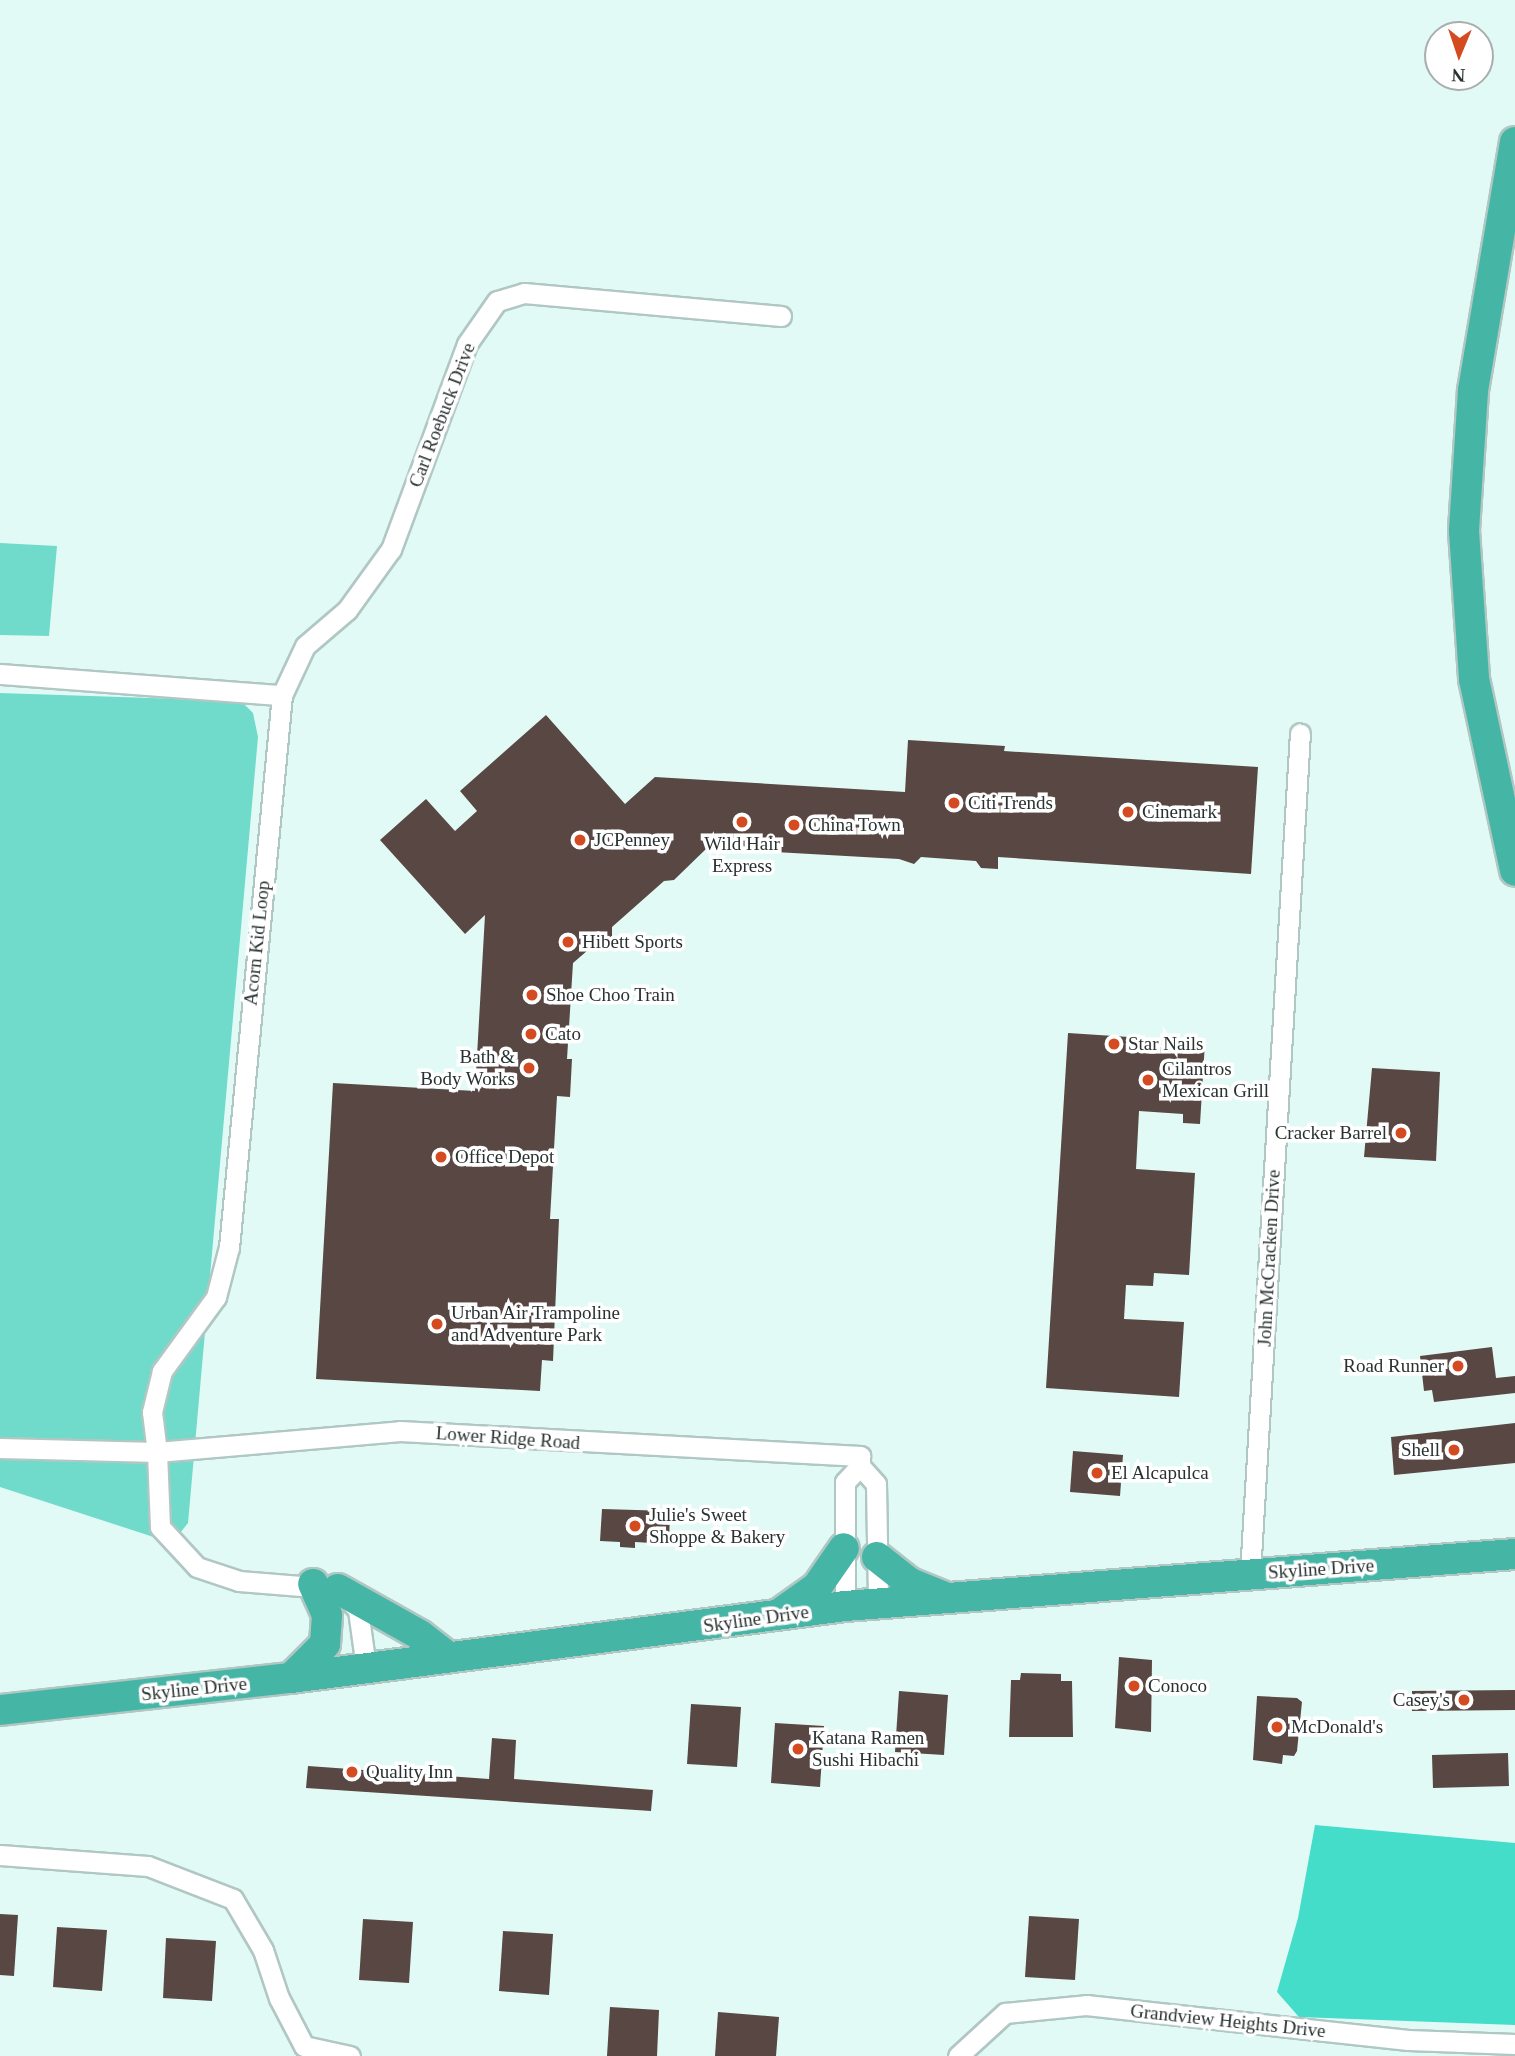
<!DOCTYPE html>
<style>
body{margin:0}
#map{position:relative;width:1515px;height:2056px;overflow:hidden;background:#e2faf5;font-family:Georgia,serif}
div>[style]{position:absolute}
[style*='--x']{left:calc(var(--x)*1px);top:calc(var(--y)*1px);width:calc(var(--w)*1px);rotate:calc(var(--a)*1deg)}
.green>*{inset:0;background:#70dbca}
.forest>*{inset:0;background:#43ddc9}
.building>*{inset:0;background:#584742}
.roads{filter:drop-shadow(2px 0 #b0c7c3) drop-shadow(-2px 0 #b0c7c3) drop-shadow(0 2px #b0c7c3) drop-shadow(0 -2px #b0c7c3)}
.minor>*{height:19px;margin:-9.5px;padding:0 9.5px;transform-origin:9.5px;border-radius:9.5px;background:#fff}
.highway>*{height:30px;margin:-15px;padding:0 15px;transform-origin:15px;border-radius:15px;background:#45b5a5}
.dots>*{width:19px;height:19px;translate:-50% -50%;box-sizing:border-box;border:4px solid #fff;border-radius:50%}
span{translate:-50% -50%;white-space:nowrap;text-align:center;line-height:1.15;-webkit-text-stroke:7px #fff;paint-order:stroke}
.street-label{font-size:19px;color:#293231}
.poi-label{font-size:19px;color:#293231}
.left{translate:0 -50%;text-align:left}
.right{translate:-100% -50%;text-align:right}
.north{position:absolute;left:1424px;top:21px;width:70px;height:70px;box-sizing:border-box;background:#fff;border:2px solid #a9adad;border-radius:50%;rotate:182deg;font-size:19px;font-weight:700;line-height:28px;text-align:center;color:#293231}
.north::after{content:'';display:block;margin:auto;width:24px;height:32px;background:#d44b21;clip-path:polygon(50% 0,100% 100%,50% 72%,0 100%)}
</style>
<div id="map">
<div class="green">
<div style="clip-path:polygon(0 543px,57px 546px,49px 636px,0 635px)"></div>
<div style="clip-path:polygon(0 693px,241px 701px,253px 713px,258px 737px,188px 1523px,172px 1543px,0 1487px)"></div>
</div>
<div class="forest">
<div style="clip-path:polygon(1315px 1825px,1515px 1843px,1515px 2025px,1299px 2017px,1277px 1992px,1298px 1918px)"></div>
</div>
<div class="building">
<div style="clip-path:polygon(546px 715px,625px 804px,655px 777px,905px 792px,908px 740px,1005px 746px,1004px 751px,1258px 767px,1251px 874px,998px 857px,998px 869px,981px 868px,976px 861px,921px 857px,914px 864px,899px 859px,707px 848px,674px 880px,664px 881px,612px 927px,612px 936px,600px 947px,595px 944px,573px 963px,567px 1059px,572px 1059px,570px 1097px,557px 1096px,550px 1219px,559px 1219px,553px 1361px,542px 1360px,540px 1391px,316px 1379px,333px 1083px,475px 1091px,485px 915px,465px 934px,380px 840px,426px 799px,455px 831px,477px 811px,460px 791px)"></div>
<div style="clip-path:polygon(1068px 1033px,1205px 1042px,1200px 1124px,1183px 1123px,1183px 1114px,1139px 1111px,1136px 1169px,1195px 1173px,1189px 1275px,1154px 1273px,1153px 1286px,1126px 1285px,1124px 1319px,1184px 1322px,1179px 1397px,1046px 1388px)"></div>
<div style="clip-path:polygon(1372px 1068px,1440px 1072px,1436px 1161px,1364px 1157px)"></div>
<div style="clip-path:polygon(1492px 1347px,1496px 1378px,1515px 1376px,1515px 1393px,1434px 1402px,1432px 1390px,1424px 1391px,1420px 1356px)"></div>
<div style="clip-path:polygon(1515px 1423px,1515px 1463px,1394px 1475px,1391px 1437px)"></div>
<div style="clip-path:polygon(1073px 1451px,1123px 1455px,1120px 1496px,1070px 1492px)"></div>
<div style="clip-path:polygon(602px 1509px,670px 1511px,669px 1544px,635px 1542px,635px 1548px,620px 1547px,620px 1542px,600px 1541px)"></div>
<div style="clip-path:polygon(1119px 1657px,1152px 1660px,1151px 1732px,1115px 1728px)"></div>
<div style="clip-path:polygon(1021px 1673px,1061px 1674px,1061px 1681px,1072px 1681px,1073px 1737px,1009px 1737px,1011px 1680px,1020px 1680px)"></div>
<div style="clip-path:polygon(1515px 1690px,1515px 1710px,1412px 1711px,1412px 1691px)"></div>
<div style="clip-path:polygon(899px 1691px,948px 1695px,944px 1755px,895px 1752px)"></div>
<div style="clip-path:polygon(1257px 1696px,1297px 1698px,1302px 1702px,1297px 1751px,1294px 1756px,1283px 1755px,1282px 1764px,1253px 1760px)"></div>
<div style="clip-path:polygon(691px 1704px,741px 1707px,737px 1767px,687px 1764px)"></div>
<div style="clip-path:polygon(775px 1723px,824px 1726px,820px 1787px,771px 1783px)"></div>
<div style="clip-path:polygon(492px 1738px,516px 1740px,514px 1779px,653px 1790px,651px 1811px,306px 1788px,308px 1766px,489px 1779px)"></div>
<div style="clip-path:polygon(1508px 1753px,1509px 1786px,1433px 1788px,1432px 1755px)"></div>
<div style="clip-path:polygon(0 1914px,18px 1915px,14px 1976px,0 1975px)"></div>
<div style="clip-path:polygon(1029px 1916px,1079px 1919px,1075px 1980px,1025px 1977px)"></div>
<div style="clip-path:polygon(363px 1919px,413px 1922px,409px 1983px,359px 1980px)"></div>
<div style="clip-path:polygon(57px 1927px,107px 1930px,102px 1991px,53px 1987px)"></div>
<div style="clip-path:polygon(503px 1931px,553px 1934px,549px 1995px,499px 1991px)"></div>
<div style="clip-path:polygon(166px 1938px,216px 1941px,212px 2001px,163px 1998px)"></div>
<div style="clip-path:polygon(610px 2007px,659px 2010px,657px 2056px,607px 2056px)"></div>
<div style="clip-path:polygon(718px 2012px,779px 2017px,776px 2056px,715px 2056px)"></div>
</div>
<div class="roads">
<div class="minor">
<div style="--x:781;--y:316;--w:258;--a:-174.9"></div>
<div style="--x:524;--y:293;--w:28;--a:163"></div>
<div style="--x:497;--y:301;--w:52;--a:124.9"></div>
<div style="--x:467;--y:344;--w:219;--a:110.3"></div>
<div style="--x:391;--y:549;--w:75;--a:125.8"></div>
<div style="--x:347;--y:610;--w:55;--a:139.4"></div>
<div style="--x:305;--y:646;--w:54;--a:115.1"></div>
<div style="--x:282;--y:695;--w:555;--a:95.48"></div>
<div style="--x:229;--y:1247;--w:52;--a:104.6"></div>
<div style="--x:216;--y:1297;--w:92;--a:126.1"></div>
<div style="--x:162;--y:1371;--w:42;--a:103.7"></div>
<div style="--x:152;--y:1412;--w:40;--a:82.9"></div>
<div style="--x:157;--y:1452;--w:244;--a:-4.9"></div>
<div style="--x:400;--y:1431;--w:461;--a:3.1"></div>
<div style="--x:860;--y:1456;--w:10;--a:90"></div>
<div style="--x:860;--y:1466;--w:24;--a:48"></div>
<div style="--x:876;--y:1484;--w:120;--a:89"></div>
<div style="--x:0;--y:674;--w:283;--a:4.3"></div>
<div style="--x:0;--y:1448;--w:157;--a:1.5"></div>
<div style="--x:157;--y:1452;--w:75;--a:87.7"></div>
<div style="--x:160;--y:1527;--w:54;--a:47.2"></div>
<div style="--x:197;--y:1567;--w:44;--a:18.4"></div>
<div style="--x:239;--y:1581;--w:99;--a:4.6"></div>
<div style="--x:338;--y:1589;--w:29;--a:46"></div>
<div style="--x:358;--y:1610;--w:59;--a:82.1"></div>
<div style="--x:1250;--y:1574;--w:842;--a:-86.6"></div>
<div style="--x:845;--y:1606;--w:124;--a:-90"></div>
<div style="--x:845;--y:1482;--w:22;--a:-47"></div>
<div style="--x:0;--y:1855;--w:148;--a:4.3"></div>
<div style="--x:148;--y:1866;--w:91;--a:21.2"></div>
<div style="--x:233;--y:1899;--w:59;--a:59.5"></div>
<div style="--x:263;--y:1950;--w:51;--a:71.6"></div>
<div style="--x:279;--y:1998;--w:54;--a:62.5"></div>
<div style="--x:304;--y:2046;--w:47;--a:12.3"></div>
<div style="--x:958;--y:2056;--w:64;--a:-42.5"></div>
<div style="--x:1005;--y:2013;--w:81;--a:-5.6"></div>
<div style="--x:1086;--y:2005;--w:324;--a:6.2"></div>
<div style="--x:1408;--y:2040;--w:107;--a:2.1"></div>
</div>
<div class="highway">
<div style="--x:1515;--y:142;--w:253;--a:99.6"></div>
<div style="--x:1473;--y:391;--w:140;--a:93.7"></div>
<div style="--x:1464;--y:531;--w:148;--a:86.1"></div>
<div style="--x:1474;--y:679;--w:196;--a:77.9"></div>
<div style="--x:877;--y:1557;--w:42;--a:38.2"></div>
<div style="--x:910;--y:1583;--w:38;--a:22"></div>
<div style="--x:338;--y:1589;--w:94;--a:29.3"></div>
<div style="--x:420;--y:1635;--w:36;--a:38"></div>
<div style="--x:779;--y:1614;--w:47;--a:-35.4"></div>
<div style="--x:817;--y:1587;--w:47;--a:-55.3"></div>
<div style="--x:291;--y:1678;--w:48;--a:-45"></div>
<div style="--x:325;--y:1644;--w:29;--a:-86"></div>
<div style="--x:327;--y:1615;--w:34;--a:-114"></div>
<div style="--x:0;--y:1710;--w:293;--a:-6.3"></div>
<div style="--x:291;--y:1678;--w:559;--a:-7.4"></div>
<div style="--x:845;--y:1606;--w:672;--a:-4.44"></div>
</div>
</div>
<div class="dots">
<div style="left:954px;top:803px;background:#d44b21"></div>
<div style="left:1128px;top:812px;background:#d44b21"></div>
<div style="left:742px;top:822px;background:#d44b21"></div>
<div style="left:794px;top:825px;background:#d44b21"></div>
<div style="left:580px;top:840px;background:#d44b21"></div>
<div style="left:568px;top:942px;background:#d44b21"></div>
<div style="left:532px;top:995px;background:#d44b21"></div>
<div style="left:531px;top:1034px;background:#d44b21"></div>
<div style="left:1114px;top:1044px;background:#d44b21"></div>
<div style="left:529px;top:1068px;background:#d44b21"></div>
<div style="left:1148px;top:1080px;background:#d44b21"></div>
<div style="left:1401px;top:1133px;background:#d44b21"></div>
<div style="left:441px;top:1157px;background:#d44b21"></div>
<div style="left:437px;top:1324px;background:#d44b21"></div>
<div style="left:1458px;top:1366px;background:#d44b21"></div>
<div style="left:1454px;top:1450px;background:#d44b21"></div>
<div style="left:1097px;top:1473px;background:#d44b21"></div>
<div style="left:635px;top:1526px;background:#d44b21"></div>
<div style="left:1134px;top:1686px;background:#d44b21"></div>
<div style="left:1464px;top:1700px;background:#d44b21"></div>
<div style="left:1277px;top:1727px;background:#d44b21"></div>
<div style="left:798px;top:1749px;background:#d44b21"></div>
<div style="left:352px;top:1772px;background:#d44b21"></div>
</div>
<div class="street-label">
<span style="left:442px;top:415px;rotate:-69deg">Carl Roebuck Drive</span>
<span style="left:257px;top:943px;rotate:-84deg">Acorn Kid Loop</span>
<span style="left:1269px;top:1258px;rotate:-87deg">John McCracken Drive</span>
<span style="left:508px;top:1438px;rotate:4deg">Lower Ridge Road</span>
<span style="left:1321px;top:1569px;rotate:-4deg">Skyline Drive</span>
<span style="left:756px;top:1619px;rotate:-8deg">Skyline Drive</span>
<span style="left:194px;top:1689px;rotate:-6deg">Skyline Drive</span>
<span style="left:1228px;top:2021px;rotate:6deg">Grandview Heights Drive</span>
</div>
<div class="poi-label">
<span class="left" style="left:968px;top:803px">Citi Trends</span>
<span class="left" style="left:1142px;top:812px">Cinemark</span>
<span class="left" style="left:808px;top:825px">China Town</span>
<span class="left" style="left:594px;top:840px">JCPenney</span>
<span style="left:742px;top:855px">Wild Hair<br>Express</span>
<span class="left" style="left:582px;top:942px">Hibett Sports</span>
<span class="left" style="left:546px;top:995px">Shoe Choo Train</span>
<span class="left" style="left:545px;top:1034px">Cato</span>
<span class="left" style="left:1128px;top:1044px">Star Nails</span>
<span class="right" style="left:515px;top:1068px">Bath &amp;<br>Body Works</span>
<span class="left" style="left:1162px;top:1080px">Cilantros<br>Mexican Grill</span>
<span class="right" style="left:1387px;top:1133px">Cracker Barrel</span>
<span class="left" style="left:455px;top:1157px">Office Depot</span>
<span class="left" style="left:451px;top:1324px">Urban Air Trampoline<br>and Adventure Park</span>
<span class="right" style="left:1444px;top:1366px">Road Runner</span>
<span class="right" style="left:1440px;top:1450px">Shell</span>
<span class="left" style="left:1111px;top:1473px">El Alcapulca</span>
<span class="left" style="left:649px;top:1526px">Julie's Sweet<br>Shoppe &amp; Bakery</span>
<span class="left" style="left:1148px;top:1686px">Conoco</span>
<span class="right" style="left:1450px;top:1700px">Casey's</span>
<span class="left" style="left:1291px;top:1727px">McDonald's</span>
<span class="left" style="left:812px;top:1749px">Katana Ramen<br>Sushi Hibachi</span>
<span class="left" style="left:366px;top:1772px">Quality Inn</span>
</div>
<div class="north">N</div>
</div>
